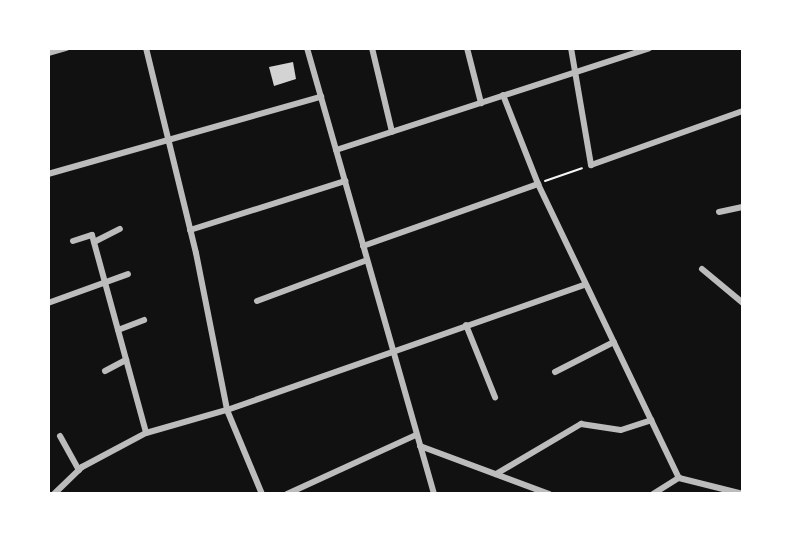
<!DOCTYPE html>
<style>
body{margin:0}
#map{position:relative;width:791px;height:542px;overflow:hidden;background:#111;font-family:"Asap Condensed",sans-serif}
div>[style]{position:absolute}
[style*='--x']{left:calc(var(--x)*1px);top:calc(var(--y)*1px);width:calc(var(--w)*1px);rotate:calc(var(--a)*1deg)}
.building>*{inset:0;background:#d3d3d3}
.path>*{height:2px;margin:-1px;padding:0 1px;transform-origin:1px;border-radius:1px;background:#f5f5f5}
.minor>*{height:6px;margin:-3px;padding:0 3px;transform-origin:3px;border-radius:3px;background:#bcbcbc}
span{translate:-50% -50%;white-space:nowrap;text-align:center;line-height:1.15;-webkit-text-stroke:4.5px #fff;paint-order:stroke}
.frame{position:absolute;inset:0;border:50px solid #fff;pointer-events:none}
</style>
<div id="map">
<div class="building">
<div style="clip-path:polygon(293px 62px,296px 79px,274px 86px,269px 67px)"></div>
</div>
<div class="path">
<div style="--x:545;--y:181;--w:39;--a:-19"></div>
</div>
<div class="minor">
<div style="--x:146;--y:48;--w:211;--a:76.3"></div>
<div style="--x:196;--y:253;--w:160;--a:78.8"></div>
<div style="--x:227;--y:410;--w:91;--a:67.4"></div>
<div style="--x:307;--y:48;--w:464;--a:74.1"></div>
<div style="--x:372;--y:48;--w:86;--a:76.6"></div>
<div style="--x:467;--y:48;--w:57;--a:75.7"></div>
<div style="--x:571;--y:48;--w:119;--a:80.3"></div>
<div style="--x:591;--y:165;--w:161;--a:-19.6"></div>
<div style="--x:48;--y:53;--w:19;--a:-16"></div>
<div style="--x:503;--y:95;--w:96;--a:68.5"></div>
<div style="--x:538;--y:184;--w:326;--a:64.4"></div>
<div style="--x:336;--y:150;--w:329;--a:-18"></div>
<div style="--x:48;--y:174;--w:284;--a:-15.8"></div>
<div style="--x:719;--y:212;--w:25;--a:-12"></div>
<div style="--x:190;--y:230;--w:163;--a:-17.5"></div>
<div style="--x:73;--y:241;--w:20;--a:-18"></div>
<div style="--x:92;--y:235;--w:205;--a:74.7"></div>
<div style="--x:94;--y:242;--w:29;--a:-27"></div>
<div style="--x:363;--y:246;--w:186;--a:-19.5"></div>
<div style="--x:702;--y:269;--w:53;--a:39.7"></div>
<div style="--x:257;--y:301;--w:117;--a:-20.4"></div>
<div style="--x:48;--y:303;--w:85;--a:-19.9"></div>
<div style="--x:466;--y:325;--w:78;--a:68.1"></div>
<div style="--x:118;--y:330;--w:28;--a:-21"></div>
<div style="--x:105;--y:371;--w:24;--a:-28"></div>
<div style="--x:555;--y:372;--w:66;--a:-27"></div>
<div style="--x:60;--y:436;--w:39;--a:61"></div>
<div style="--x:420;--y:446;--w:138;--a:20.4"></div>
<div style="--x:496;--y:474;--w:99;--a:-30.5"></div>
<div style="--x:581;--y:424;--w:40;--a:8.5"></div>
<div style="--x:621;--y:430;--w:32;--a:-18"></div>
<div style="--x:54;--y:494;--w:39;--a:-44"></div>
<div style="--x:82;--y:467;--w:72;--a:-28"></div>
<div style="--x:146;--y:433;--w:84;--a:-15.9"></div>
<div style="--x:227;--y:410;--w:380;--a:-19.3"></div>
<div style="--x:287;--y:494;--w:142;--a:-24.6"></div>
<div style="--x:653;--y:494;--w:31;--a:-32"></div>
<div style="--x:679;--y:478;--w:66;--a:14"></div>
</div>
<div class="frame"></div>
</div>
